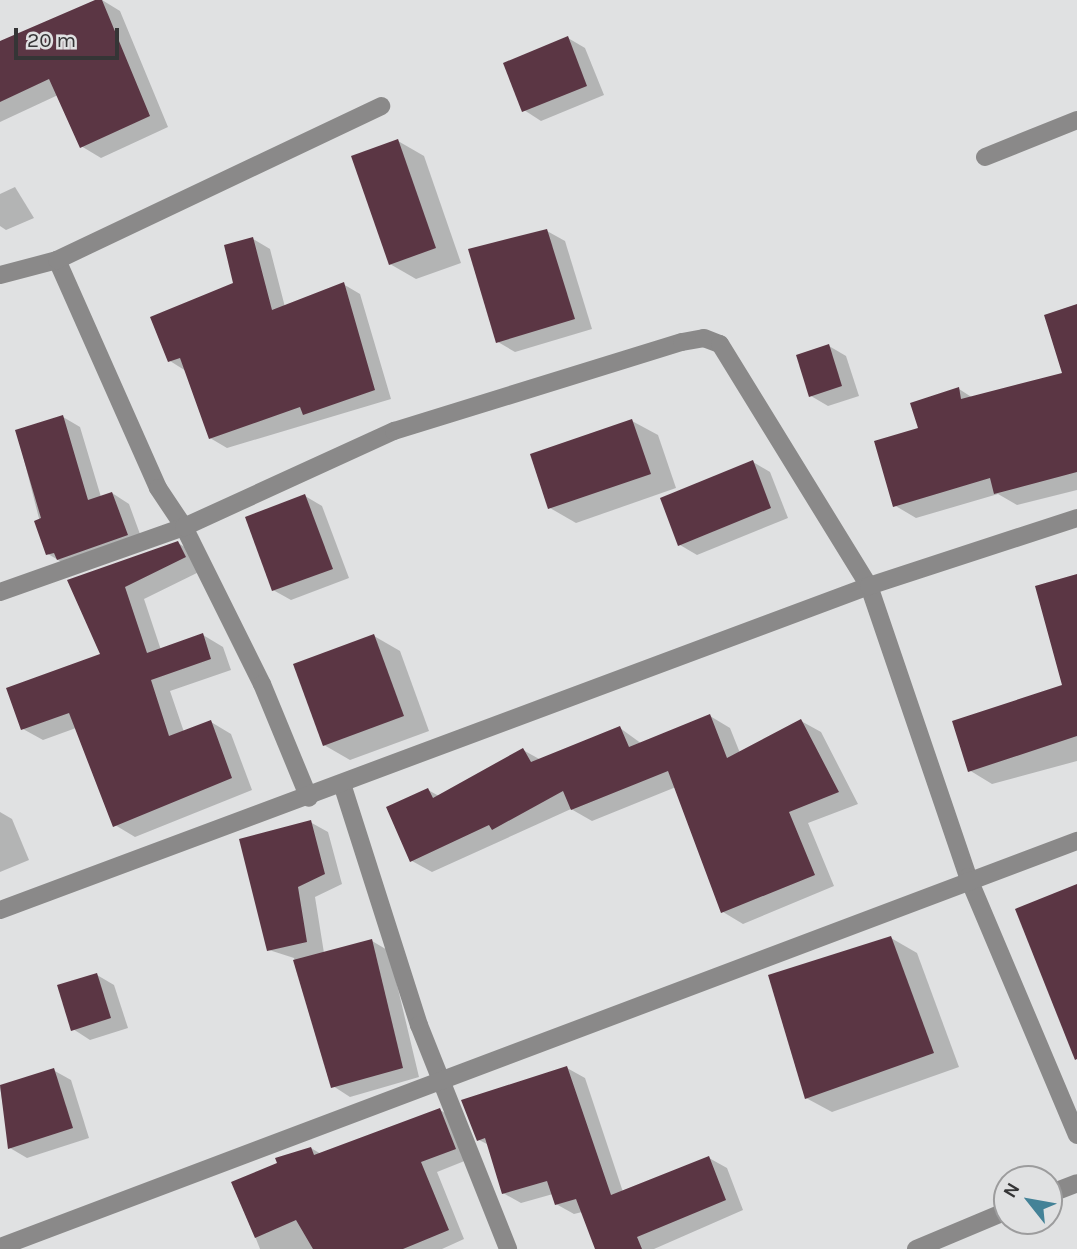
<!DOCTYPE html>
<style>
body{margin:0}
#map{position:relative;width:1077px;height:1249px;overflow:hidden;background:#e0e1e2;font-family:Karla,sans-serif}
div>[style]{position:absolute}
[style*='--x']{left:calc(var(--x)*1px);top:calc(var(--y)*1px);width:calc(var(--w)*1px);rotate:calc(var(--a)*1deg)}
.shadow>*{inset:0;background:#0003}
.building>*{inset:0;background:#5b3644}
.minor>*{height:18px;margin:-9px;padding:0 9px;transform-origin:9px;border-radius:9px;background:#8a8989}
span{translate:-50% -50%;white-space:nowrap;text-align:center;line-height:1.15;-webkit-text-stroke:7px #e0e1e2;paint-order:stroke}
.north{position:absolute;left:993px;top:1165px;width:70px;height:70px;box-sizing:border-box;background:#e0e1e2;border:2px solid #9c9c9d;border-radius:50%;rotate:301deg;font-size:19px;font-weight:700;line-height:28px;text-align:center;color:#353536}
.north::after{content:'';display:block;margin:auto;width:24px;height:32px;background:#448297;clip-path:polygon(50% 0,100% 100%,50% 72%,0 100%)}
.scale{position:absolute;left:14px;top:28px;width:105px;height:32px;box-sizing:border-box;border:4px solid #353536;border-top:0;padding-left:9px;font-size:21px;line-height:24px;white-space:nowrap;color:#353536;-webkit-text-stroke:5px #e0e1e2;paint-order:stroke}
</style>
<div id="map">
<div class="shadow">
<div style="clip-path:polygon(102px 0,120px 11px,168px 127px,101px 158px,81px 146px,58px 95px,0 122px,0 53px)"></div>
<div style="clip-path:polygon(568px 38px,585px 48px,604px 95px,541px 121px,524px 110px)"></div>
<div style="clip-path:polygon(398px 141px,424px 156px,461px 263px,416px 279px,390px 264px)"></div>
<div style="clip-path:polygon(15px 187px,34px 218px,6px 230px,0 226px,0 194px)"></div>
<div style="clip-path:polygon(547px 231px,565px 241px,592px 329px,515px 352px,498px 342px)"></div>
<div style="clip-path:polygon(253px 239px,270px 249px,285px 307px,343px 284px,360px 294px,391px 399px,227px 448px,210px 438px,186px 371px,170px 361px,236px 284px)"></div>
<div style="clip-path:polygon(1077px 306px,1077px 490px,1017px 505px,998px 494px,916px 518px,894px 505px,920px 430px,959px 389px,973px 398px,1065px 374px)"></div>
<div style="clip-path:polygon(829px 346px,846px 356px,859px 396px,828px 406px,811px 396px)"></div>
<div style="clip-path:polygon(63px 417px,80px 427px,101px 497px,112px 493px,129px 504px,144px 545px,65px 564px,48px 554px,17px 432px)"></div>
<div style="clip-path:polygon(632px 421px,658px 435px,676px 488px,576px 523px,550px 508px)"></div>
<div style="clip-path:polygon(753px 462px,770px 472px,788px 518px,697px 555px,680px 545px)"></div>
<div style="clip-path:polygon(305px 496px,322px 506px,349px 578px,291px 600px,273px 590px)"></div>
<div style="clip-path:polygon(178px 543px,198px 555px,205px 569px,144px 599px,161px 650px,203px 635px,223px 647px,231px 670px,170px 691px,184px 732px,211px 722px,231px 734px,252px 790px,135px 837px,115px 825px,76px 728px,43px 740px,23px 729px,103px 655px,69px 581px)"></div>
<div style="clip-path:polygon(1077px 576px,1077px 761px,992px 784px,969px 770px,1064px 687px)"></div>
<div style="clip-path:polygon(374px 636px,400px 651px,429px 731px,350px 760px,324px 745px)"></div>
<div style="clip-path:polygon(710px 716px,730px 728px,740px 753px,801px 721px,821px 732px,858px 804px,808px 823px,834px 886px,743px 924px,723px 912px,676px 787px,592px 821px,571px 809px,432px 872px,412px 861px,428px 790px,439px 796px,523px 750px,541px 760px,620px 728px,642px 744px)"></div>
<div style="clip-path:polygon(0 812px,12px 819px,29px 860px,0 872px)"></div>
<div style="clip-path:polygon(310px 822px,328px 832px,342px 884px,315px 897px,324px 953px,372px 941px,389px 951px,419px 1077px,350px 1097px,333px 1086px,294px 958px,269px 950px)"></div>
<div style="clip-path:polygon(891px 938px,917px 953px,959px 1067px,832px 1112px,806px 1098px)"></div>
<div style="clip-path:polygon(97px 975px,114px 985px,128px 1028px,90px 1040px,73px 1029px)"></div>
<div style="clip-path:polygon(567px 1068px,585px 1078px,623px 1192px,709px 1158px,727px 1168px,743px 1210px,654px 1249px,597px 1249px,582px 1212px,574px 1214px,556px 1204px,553px 1194px,521px 1203px,503px 1193px,489px 1145px,479px 1140px)"></div>
<div style="clip-path:polygon(53px 1070px,71px 1080px,89px 1138px,27px 1158px,10px 1148px,0 1087px)"></div>
<div style="clip-path:polygon(440px 1110px,457px 1120px,472px 1158px,437px 1172px,464px 1239px,442px 1249px,260px 1249px,234px 1183px,311px 1148px,321px 1154px)"></div>
</div>
<div class="building">
<div style="clip-path:polygon(95px 0,102px 0,150px 116px,80px 148px,49px 79px,0 102px,0 41px)"></div>
<div style="clip-path:polygon(568px 36px,587px 86px,522px 112px,503px 63px)"></div>
<div style="clip-path:polygon(398px 139px,436px 248px,389px 265px,351px 156px)"></div>
<div style="clip-path:polygon(547px 229px,575px 319px,496px 343px,468px 249px)"></div>
<div style="clip-path:polygon(253px 237px,272px 310px,344px 282px,375px 390px,303px 415px,300px 407px,209px 439px,180px 358px,168px 362px,150px 317px,233px 283px,224px 245px)"></div>
<div style="clip-path:polygon(1077px 304px,1077px 472px,994px 494px,990px 478px,893px 507px,874px 441px,918px 428px,910px 403px,959px 387px,961px 399px,1062px 373px,1044px 315px)"></div>
<div style="clip-path:polygon(829px 344px,842px 386px,809px 397px,796px 355px)"></div>
<div style="clip-path:polygon(63px 415px,88px 500px,112px 492px,128px 535px,57px 560px,54px 553px,46px 555px,34px 521px,41px 518px,15px 430px)"></div>
<div style="clip-path:polygon(632px 419px,651px 474px,548px 509px,530px 454px)"></div>
<div style="clip-path:polygon(753px 460px,771px 508px,678px 546px,660px 498px)"></div>
<div style="clip-path:polygon(305px 494px,333px 569px,272px 591px,245px 517px)"></div>
<div style="clip-path:polygon(178px 541px,186px 557px,125px 587px,147px 653px,203px 633px,211px 659px,151px 680px,169px 736px,211px 720px,232px 778px,113px 827px,69px 713px,21px 730px,6px 688px,100px 654px,67px 580px)"></div>
<div style="clip-path:polygon(1077px 574px,1077px 736px,968px 772px,952px 721px,1062px 685px,1035px 586px)"></div>
<div style="clip-path:polygon(374px 634px,404px 716px,323px 746px,293px 664px)"></div>
<div style="clip-path:polygon(710px 714px,727px 758px,801px 719px,839px 792px,789px 812px,815px 875px,721px 913px,668px 771px,571px 810px,563px 791px,492px 830px,489px 825px,410px 862px,386px 807px,428px 788px,433px 798px,523px 748px,531px 762px,620px 726px,629px 747px)"></div>
<div style="clip-path:polygon(311px 820px,325px 874px,298px 887px,307px 942px,267px 951px,239px 839px)"></div>
<div style="clip-path:polygon(1077px 884px,1077px 1059px,1075px 1060px,1015px 909px)"></div>
<div style="clip-path:polygon(891px 936px,934px 1053px,805px 1099px,768px 975px)"></div>
<div style="clip-path:polygon(372px 939px,403px 1068px,331px 1088px,293px 960px)"></div>
<div style="clip-path:polygon(97px 973px,111px 1018px,71px 1031px,57px 985px)"></div>
<div style="clip-path:polygon(567px 1066px,611px 1195px,709px 1156px,726px 1200px,637px 1237px,642px 1249px,595px 1249px,576px 1199px,555px 1205px,547px 1181px,502px 1194px,485px 1138px,477px 1141px,461px 1100px)"></div>
<div style="clip-path:polygon(54px 1068px,73px 1128px,8px 1149px,0 1085px)"></div>
<div style="clip-path:polygon(440px 1108px,456px 1149px,421px 1162px,449px 1230px,403px 1249px,313px 1249px,296px 1220px,255px 1238px,231px 1182px,277px 1163px,275px 1158px,311px 1147px,314px 1155px)"></div>
</div>
<div class="minor">
<div style="--x:985;--y:157;--w:99;--a:-21.9"></div>
<div style="--x:57;--y:260;--w:249;--a:66.1"></div>
<div style="--x:158;--y:488;--w:47;--a:56.3"></div>
<div style="--x:184;--y:527;--w:175;--a:63.6"></div>
<div style="--x:262;--y:684;--w:123;--a:67.6"></div>
<div style="--x:0;--y:275;--w:59;--a:-14.7"></div>
<div style="--x:57;--y:260;--w:359;--a:-25.4"></div>
<div style="--x:0;--y:592;--w:195;--a:-19.5"></div>
<div style="--x:184;--y:527;--w:231;--a:-24.6"></div>
<div style="--x:394;--y:431;--w:301;--a:-17.2"></div>
<div style="--x:682;--y:342;--w:22;--a:-10"></div>
<div style="--x:704;--y:338;--w:17;--a:21"></div>
<div style="--x:720;--y:344;--w:284;--a:58.4"></div>
<div style="--x:869;--y:586;--w:307;--a:71.2"></div>
<div style="--x:968;--y:877;--w:280;--a:67.1"></div>
<div style="--x:343;--y:787;--w:250;--a:72.3"></div>
<div style="--x:419;--y:1025;--w:241;--a:68.3"></div>
<div style="--x:0;--y:910;--w:927;--a:-20.45"></div>
<div style="--x:869;--y:586;--w:219;--a:-18.1"></div>
<div style="--x:1049;--y:1194;--w:30;--a:-21"></div>
<div style="--x:0;--y:1247;--w:1151;--a:-20.66"></div>
<div style="--x:916;--y:1249;--w:99;--a:-22.7"></div>
</div>
<div class="north">N</div>
<div class="scale">20 m</div>
</div>
